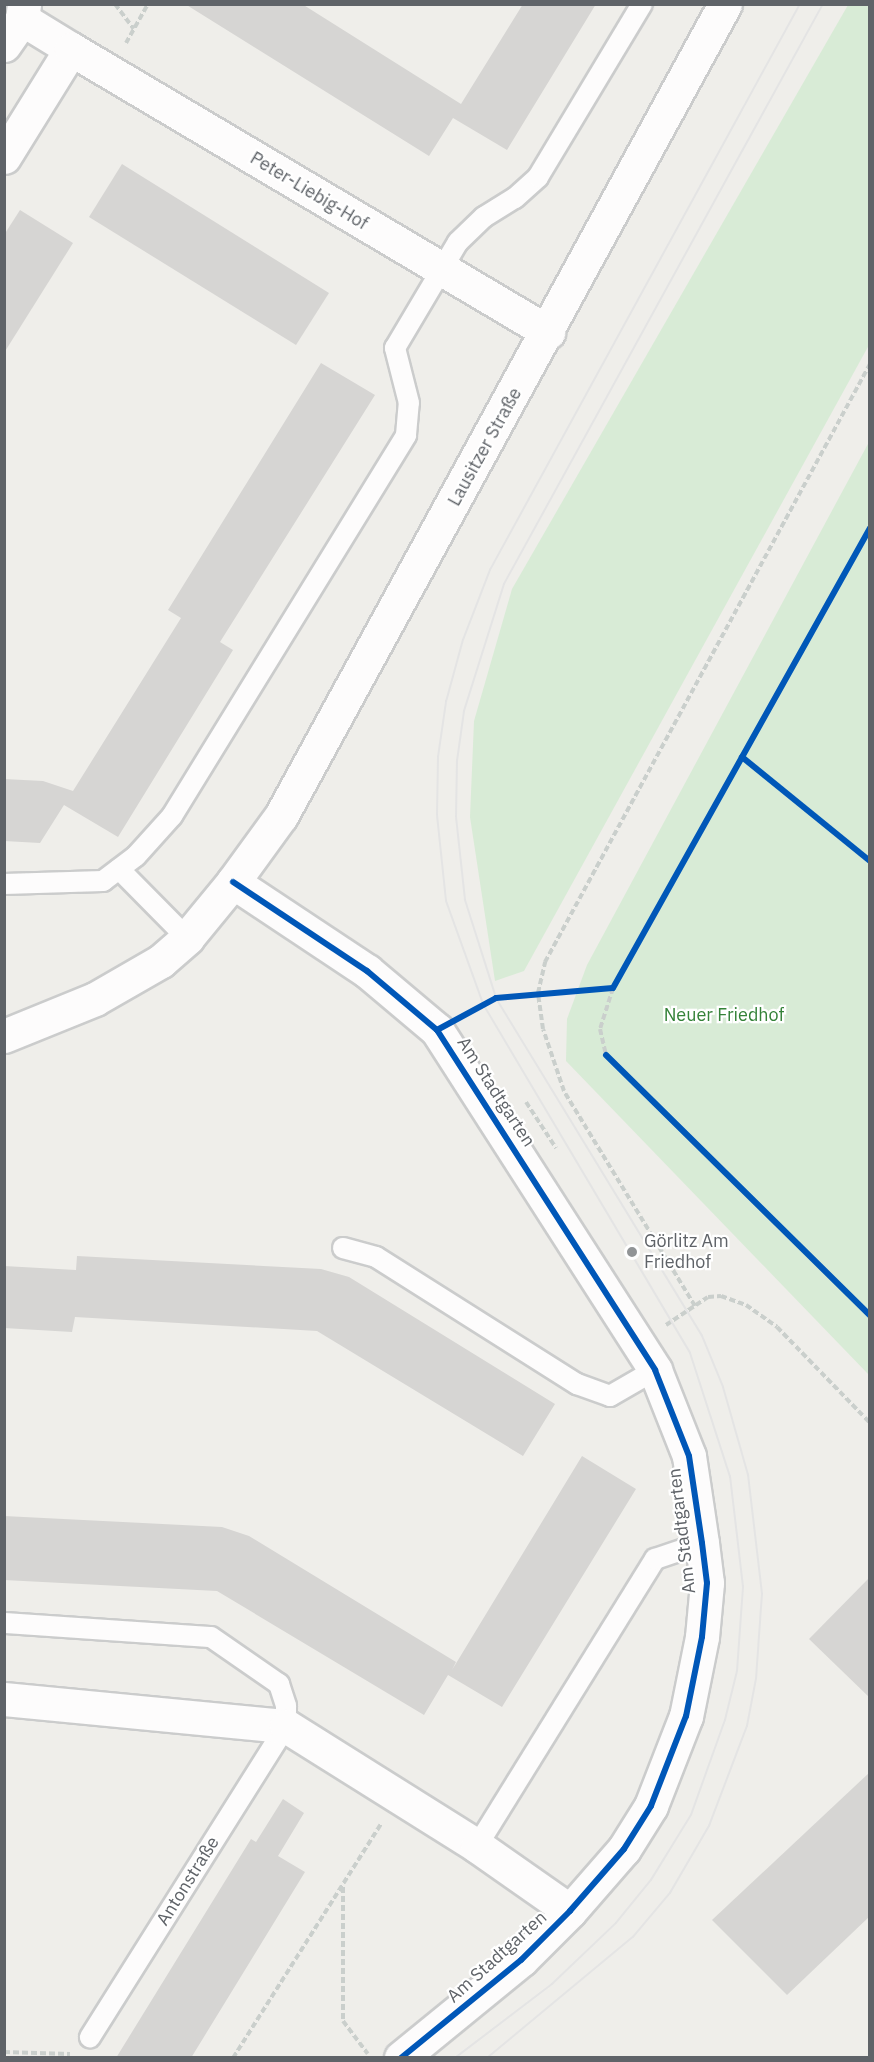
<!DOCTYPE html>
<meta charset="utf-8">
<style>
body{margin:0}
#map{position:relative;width:874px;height:2062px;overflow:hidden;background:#efeeea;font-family:"IBM Plex Sans",sans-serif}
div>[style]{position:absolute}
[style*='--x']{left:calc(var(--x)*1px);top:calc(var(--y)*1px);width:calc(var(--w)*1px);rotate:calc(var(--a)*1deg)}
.green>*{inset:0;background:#d8ebd6}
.building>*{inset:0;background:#d6d5d3}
.path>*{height:4px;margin-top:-2px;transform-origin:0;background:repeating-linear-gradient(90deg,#cacfcc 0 6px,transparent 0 9px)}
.roads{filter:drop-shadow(2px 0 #cbcccc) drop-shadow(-2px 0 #cbcccc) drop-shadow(0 2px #cbcccc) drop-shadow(0 -2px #cbcccc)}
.lane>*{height:20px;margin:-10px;padding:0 10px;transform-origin:10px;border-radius:10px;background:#fdfcfc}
.street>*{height:33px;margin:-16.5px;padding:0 16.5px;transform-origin:16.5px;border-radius:16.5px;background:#fdfcfc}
.tram>*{height:1.5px;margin:-0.75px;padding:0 0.75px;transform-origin:0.75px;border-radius:0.75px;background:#e4e4e4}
.cycleway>*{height:6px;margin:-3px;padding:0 3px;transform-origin:3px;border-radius:3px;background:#0057b8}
.dots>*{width:16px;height:16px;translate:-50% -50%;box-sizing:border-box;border:3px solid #fff;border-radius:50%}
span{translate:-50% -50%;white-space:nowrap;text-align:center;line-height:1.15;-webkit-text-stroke:4.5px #fff;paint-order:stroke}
.street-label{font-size:18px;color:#5f6368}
.park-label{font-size:18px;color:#348238}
.poi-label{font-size:18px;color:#5f6368}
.left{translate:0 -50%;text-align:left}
.frame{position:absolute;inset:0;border:6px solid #5f6368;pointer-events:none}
</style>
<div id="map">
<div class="green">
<div style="clip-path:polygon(848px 5px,869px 5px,869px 345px,524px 971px,495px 981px,470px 817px,474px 721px,512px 589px)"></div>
<div style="clip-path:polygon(869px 442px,870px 1375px,869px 1375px,566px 1061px,567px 1019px,587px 965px)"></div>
</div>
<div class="building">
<div style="clip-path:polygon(185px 4px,302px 4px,461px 104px,523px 4px,596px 4px,507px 150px,453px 118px,429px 156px)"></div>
<div style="clip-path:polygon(122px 164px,329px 293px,296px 345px,89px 217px)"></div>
<div style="clip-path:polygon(20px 210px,73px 243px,4px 353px,4px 235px)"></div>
<div style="clip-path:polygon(321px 363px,375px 395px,220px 642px,233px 650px,118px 837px,64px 805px,40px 843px,4px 841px,4px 779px,43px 781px,73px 791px,181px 618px,168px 610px)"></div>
<div style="clip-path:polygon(77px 1256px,321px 1269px,349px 1277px,555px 1404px,523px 1456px,317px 1331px,75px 1317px,72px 1332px,4px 1328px,4px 1266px,76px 1270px)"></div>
<div style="clip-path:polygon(582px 1456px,636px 1489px,502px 1707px,448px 1675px,424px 1715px,217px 1591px,4px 1580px,4px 1516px,222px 1527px,249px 1536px,456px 1662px,452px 1670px)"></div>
<div style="clip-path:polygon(870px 1577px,870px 1698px,809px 1639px)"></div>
<div style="clip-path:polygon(870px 1772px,870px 1916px,787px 1995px,712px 1920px)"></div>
<div style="clip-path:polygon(283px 1799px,304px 1813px,278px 1856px,305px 1872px,191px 2058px,116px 2058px,251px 1839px,256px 1842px)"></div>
</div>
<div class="path">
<div style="--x:115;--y:4;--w:31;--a:53"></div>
<div style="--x:126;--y:43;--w:45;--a:-60.6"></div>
<div style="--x:870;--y:528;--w:527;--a:119.19"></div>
<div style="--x:613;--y:988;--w:43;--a:107.6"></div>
<div style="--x:600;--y:1029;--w:27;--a:77"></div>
<div style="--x:606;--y:1055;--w:371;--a:44.6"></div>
<div style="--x:742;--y:757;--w:165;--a:39.1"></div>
<div style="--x:465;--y:1014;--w:35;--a:-27"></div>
<div style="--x:496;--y:998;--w:117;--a:-4.9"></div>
<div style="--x:526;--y:1102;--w:55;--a:56.9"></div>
<div style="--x:695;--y:1306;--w:252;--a:-121.4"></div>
<div style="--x:564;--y:1091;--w:65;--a:-108.7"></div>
<div style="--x:543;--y:1029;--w:36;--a:-98"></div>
<div style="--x:538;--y:993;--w:32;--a:-77"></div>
<div style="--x:545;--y:962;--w:681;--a:-61.48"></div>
<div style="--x:666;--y:1325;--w:50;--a:-33.7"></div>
<div style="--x:708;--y:1297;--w:13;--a:-4"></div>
<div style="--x:721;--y:1296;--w:27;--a:20"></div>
<div style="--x:746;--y:1305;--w:38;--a:35"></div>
<div style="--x:777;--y:1327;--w:134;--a:45.9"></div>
<div style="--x:343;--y:1887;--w:134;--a:90"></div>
<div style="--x:343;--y:2021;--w:41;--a:52.9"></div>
<div style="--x:4;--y:2052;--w:66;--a:1.7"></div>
<div style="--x:233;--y:2058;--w:277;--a:-57.7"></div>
</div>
<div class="roads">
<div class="lane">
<div style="--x:119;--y:869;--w:97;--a:45.4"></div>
<div style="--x:4;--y:884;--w:99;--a:-1.7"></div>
<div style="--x:103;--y:881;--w:41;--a:-37.1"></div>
<div style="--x:136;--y:856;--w:54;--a:-48"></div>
<div style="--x:172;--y:816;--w:447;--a:-58.4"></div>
<div style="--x:406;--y:435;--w:32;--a:-85"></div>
<div style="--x:409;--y:403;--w:57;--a:-104.3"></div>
<div style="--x:395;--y:348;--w:123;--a:-59.3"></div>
<div style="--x:458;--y:242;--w:36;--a:-44"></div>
<div style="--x:484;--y:217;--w:36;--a:-32"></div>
<div style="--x:515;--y:198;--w:31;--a:-42"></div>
<div style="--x:538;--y:177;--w:202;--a:-59"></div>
<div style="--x:343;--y:1248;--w:34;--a:15"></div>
<div style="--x:376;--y:1257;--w:238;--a:32.3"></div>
<div style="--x:577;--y:1384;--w:35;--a:20"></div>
<div style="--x:610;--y:1396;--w:52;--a:-30"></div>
<div style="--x:4;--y:1623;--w:207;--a:3.9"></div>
<div style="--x:211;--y:1637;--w:83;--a:34.7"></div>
<div style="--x:279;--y:1684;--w:23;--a:72"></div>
<div style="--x:286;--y:1706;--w:20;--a:90"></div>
<div style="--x:286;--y:1726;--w:368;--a:122.2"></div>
<div style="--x:477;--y:1846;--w:338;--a:-58.2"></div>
<div style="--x:655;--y:1559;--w:50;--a:-18.8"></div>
</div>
<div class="street">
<div style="--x:22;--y:19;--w:57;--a:31.5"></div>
<div style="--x:4;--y:45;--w:32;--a:-55"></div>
<div style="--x:22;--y:19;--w:15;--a:-82"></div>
<div style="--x:4;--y:157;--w:127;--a:-58.2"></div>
<div style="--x:71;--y:49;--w:555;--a:30.68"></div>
<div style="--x:233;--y:882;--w:161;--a:33.6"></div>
<div style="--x:367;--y:971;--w:92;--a:40.1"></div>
<div style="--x:437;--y:1030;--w:404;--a:57.3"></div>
<div style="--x:655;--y:1370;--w:92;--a:68.4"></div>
<div style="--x:689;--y:1456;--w:88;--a:81.5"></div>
<div style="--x:702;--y:1543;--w:40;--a:82.9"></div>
<div style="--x:707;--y:1583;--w:54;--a:95.3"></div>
<div style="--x:702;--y:1637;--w:81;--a:101.4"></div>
<div style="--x:686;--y:1716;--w:97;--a:111.3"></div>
<div style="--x:651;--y:1806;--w:51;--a:122.1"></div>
<div style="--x:624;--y:1849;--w:82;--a:131.1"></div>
<div style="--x:570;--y:1911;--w:69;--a:135"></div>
<div style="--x:521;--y:1960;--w:155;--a:140.8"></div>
<div style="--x:4;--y:1036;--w:98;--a:-22.1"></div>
<div style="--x:95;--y:999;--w:76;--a:-29.9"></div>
<div style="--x:161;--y:961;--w:35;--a:-41"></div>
<div style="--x:187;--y:938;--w:72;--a:-50.6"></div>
<div style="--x:233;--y:882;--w:82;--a:-54"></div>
<div style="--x:281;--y:816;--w:925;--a:-61.33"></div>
<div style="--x:4;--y:1699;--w:283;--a:5.5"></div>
<div style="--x:286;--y:1726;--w:226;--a:32.1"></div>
<div style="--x:477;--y:1846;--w:113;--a:35"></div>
</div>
</div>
<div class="tram">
<div style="--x:455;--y:2058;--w:122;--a:-37.3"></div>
<div style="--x:552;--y:1984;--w:88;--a:-43.6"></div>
<div style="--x:616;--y:1923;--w:55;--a:-50.9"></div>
<div style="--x:651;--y:1880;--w:76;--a:-58.4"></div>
<div style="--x:691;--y:1815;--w:101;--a:-70.3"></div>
<div style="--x:725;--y:1720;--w:50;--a:-76.2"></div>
<div style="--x:737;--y:1671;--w:84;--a:-85.9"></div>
<div style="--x:743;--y:1587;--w:111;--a:-96.7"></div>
<div style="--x:730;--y:1477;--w:130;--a:-107.9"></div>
<div style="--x:690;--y:1353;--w:406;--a:-120.7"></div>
<div style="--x:483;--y:1004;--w:109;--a:-109.8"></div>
<div style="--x:446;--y:901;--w:86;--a:-96"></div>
<div style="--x:437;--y:815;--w:58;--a:-89"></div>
<div style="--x:438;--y:757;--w:56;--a:-81.7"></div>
<div style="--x:446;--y:702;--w:64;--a:-74.7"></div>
<div style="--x:463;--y:640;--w:75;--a:-68.9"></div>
<div style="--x:490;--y:570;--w:645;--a:-61.29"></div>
<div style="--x:487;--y:2058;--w:190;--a:-39.7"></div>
<div style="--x:633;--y:1937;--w:57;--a:-49.9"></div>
<div style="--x:670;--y:1893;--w:78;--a:-59.8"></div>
<div style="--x:709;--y:1826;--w:107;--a:-69.2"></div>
<div style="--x:747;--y:1726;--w:48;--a:-79.2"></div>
<div style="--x:756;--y:1679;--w:85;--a:-86"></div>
<div style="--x:762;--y:1594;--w:120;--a:-96.7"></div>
<div style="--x:748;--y:1475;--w:91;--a:-105.9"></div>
<div style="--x:723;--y:1387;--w:55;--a:-112.4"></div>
<div style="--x:702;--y:1336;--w:396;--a:-121.4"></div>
<div style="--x:496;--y:998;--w:103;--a:-107.6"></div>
<div style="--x:465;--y:900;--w:83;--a:-96.2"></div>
<div style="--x:456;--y:817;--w:56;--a:-89"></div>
<div style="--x:457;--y:761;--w:50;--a:-82"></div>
<div style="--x:464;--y:711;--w:133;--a:-72.5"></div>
<div style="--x:504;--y:584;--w:662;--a:-61.19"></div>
</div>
<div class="cycleway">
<div style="--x:742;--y:757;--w:165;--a:39.1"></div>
<div style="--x:233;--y:882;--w:161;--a:33.6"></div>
<div style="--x:367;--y:971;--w:92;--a:40.1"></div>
<div style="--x:437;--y:1030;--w:404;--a:57.3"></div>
<div style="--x:655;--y:1370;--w:92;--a:68.4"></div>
<div style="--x:689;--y:1456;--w:88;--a:81.5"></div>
<div style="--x:702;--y:1543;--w:40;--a:82.9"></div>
<div style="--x:707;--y:1583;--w:54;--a:95.3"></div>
<div style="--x:702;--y:1637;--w:81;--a:101.4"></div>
<div style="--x:686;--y:1716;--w:97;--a:111.3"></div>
<div style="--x:651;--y:1806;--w:51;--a:122.1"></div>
<div style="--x:624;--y:1849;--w:82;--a:131.1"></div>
<div style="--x:570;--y:1911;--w:69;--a:135"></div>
<div style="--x:521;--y:1960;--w:155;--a:140.8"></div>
<div style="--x:437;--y:1030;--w:67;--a:-28.5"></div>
<div style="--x:496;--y:998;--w:117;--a:-4.9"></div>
<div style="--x:613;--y:988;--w:527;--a:-60.81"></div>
<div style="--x:606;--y:1055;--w:371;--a:44.6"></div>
</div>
<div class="dots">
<div style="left:632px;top:1252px;background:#919496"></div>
</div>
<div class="street-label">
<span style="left:309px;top:191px;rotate:31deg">Peter-Liebig-Hof</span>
<span style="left:485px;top:447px;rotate:-61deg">Lausitzer Straße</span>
<span style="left:496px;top:1092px;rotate:57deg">Am Stadtgarten</span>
<span style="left:682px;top:1531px;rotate:-97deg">Am Stadtgarten</span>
<span style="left:188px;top:1881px;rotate:-58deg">Antonstraße</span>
<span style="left:497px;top:1957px;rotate:-42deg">Am Stadtgarten</span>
</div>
<div class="park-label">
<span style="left:724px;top:1015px">Neuer Friedhof</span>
</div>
<div class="poi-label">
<span class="left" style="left:644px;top:1252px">Görlitz Am<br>Friedhof</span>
</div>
<div class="frame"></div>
</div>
